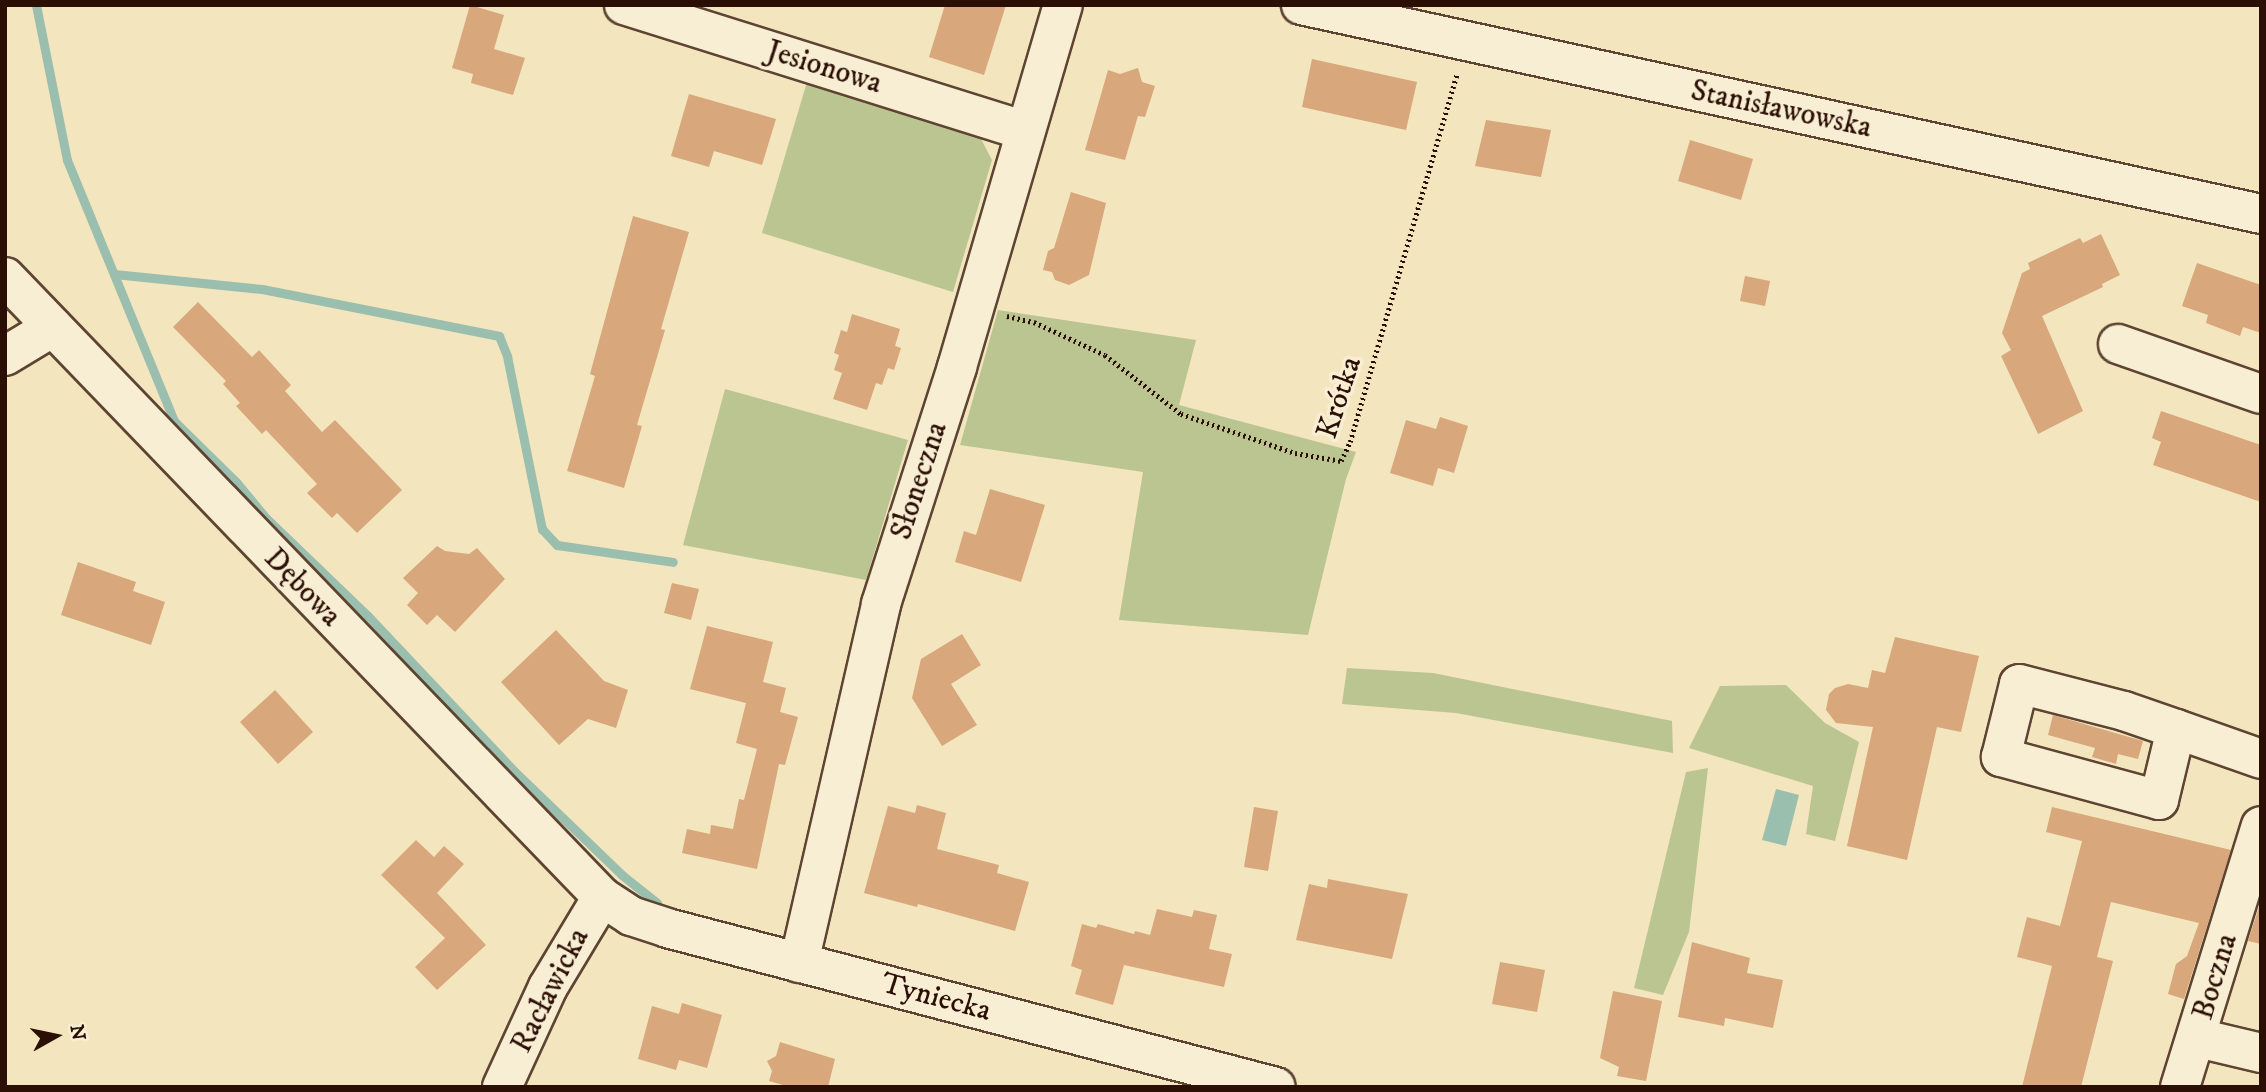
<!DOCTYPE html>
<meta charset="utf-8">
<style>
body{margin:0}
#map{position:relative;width:2266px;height:1092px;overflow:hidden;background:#f3e5bd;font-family:"IM FELL DW Pica",serif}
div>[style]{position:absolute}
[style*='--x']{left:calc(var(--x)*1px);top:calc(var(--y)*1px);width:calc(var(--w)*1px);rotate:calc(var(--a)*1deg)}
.green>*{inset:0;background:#bbc591}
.water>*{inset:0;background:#9bbfaf}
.stream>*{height:9px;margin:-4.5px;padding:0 4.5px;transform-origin:4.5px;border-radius:4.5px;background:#9bbfaf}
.building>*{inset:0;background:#d9a77c}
.path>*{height:4.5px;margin-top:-2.25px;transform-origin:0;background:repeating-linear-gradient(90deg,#2c0f04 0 2px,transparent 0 5.5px)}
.roads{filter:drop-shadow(2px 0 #5e4432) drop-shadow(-2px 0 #5e4432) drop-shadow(0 2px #5e4432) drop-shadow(0 -2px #5e4432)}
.minor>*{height:38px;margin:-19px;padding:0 19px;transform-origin:19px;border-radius:19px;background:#f7eed4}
span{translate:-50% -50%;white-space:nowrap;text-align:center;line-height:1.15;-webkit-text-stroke:7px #f7eed4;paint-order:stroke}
.street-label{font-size:30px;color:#2c0f04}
.frame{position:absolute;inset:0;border:7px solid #2c0f04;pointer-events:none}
.north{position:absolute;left:21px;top:1001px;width:70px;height:70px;-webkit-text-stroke:5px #f7eed4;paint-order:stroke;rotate:81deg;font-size:19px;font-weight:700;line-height:28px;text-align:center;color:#2c0f04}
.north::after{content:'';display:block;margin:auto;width:24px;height:32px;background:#2c0f04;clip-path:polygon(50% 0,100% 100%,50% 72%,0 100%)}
</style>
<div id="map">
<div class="green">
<div style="clip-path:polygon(807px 82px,980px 137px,992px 160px,953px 292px,762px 233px)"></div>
<div style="clip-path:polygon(998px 310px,1196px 340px,1179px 405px,1356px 452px,1346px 479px,1308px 635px,1119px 620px,1143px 472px,960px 445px)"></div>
<div style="clip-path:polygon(725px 389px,908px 440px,866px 580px,683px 545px)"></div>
<div style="clip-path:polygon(1347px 668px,1433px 673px,1672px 721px,1673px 753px,1456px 713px,1342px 704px)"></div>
<div style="clip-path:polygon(1786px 685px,1825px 723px,1859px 742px,1835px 841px,1806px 834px,1813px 786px,1689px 748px,1720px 686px)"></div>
<div style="clip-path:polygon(1708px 768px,1689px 932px,1663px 995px,1634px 988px,1686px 772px)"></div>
</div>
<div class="water">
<div style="clip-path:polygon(1776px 789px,1799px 795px,1786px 846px,1762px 840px)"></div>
</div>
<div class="stream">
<div style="--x:36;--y:5;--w:158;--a:78.7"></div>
<div style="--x:67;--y:160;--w:282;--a:67.7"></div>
<div style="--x:174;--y:421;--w:88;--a:44.5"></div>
<div style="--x:237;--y:483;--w:45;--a:50.4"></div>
<div style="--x:266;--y:518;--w:141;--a:43.9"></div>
<div style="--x:368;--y:616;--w:213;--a:46.7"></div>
<div style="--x:514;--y:771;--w:150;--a:43.9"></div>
<div style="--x:622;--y:875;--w:45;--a:38.7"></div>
<div style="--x:114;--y:274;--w:149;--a:5.8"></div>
<div style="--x:262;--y:289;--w:242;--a:11.2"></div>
<div style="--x:499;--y:336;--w:22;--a:68"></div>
<div style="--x:507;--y:356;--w:177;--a:78.6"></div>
<div style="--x:542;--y:529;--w:22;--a:47"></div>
<div style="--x:557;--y:545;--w:117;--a:8.3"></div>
</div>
<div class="building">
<div style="clip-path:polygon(470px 5px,504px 15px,494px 49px,525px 58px,513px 95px,471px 83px,473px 74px,452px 68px)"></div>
<div style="clip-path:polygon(945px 5px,1006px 5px,984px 75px,929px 57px)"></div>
<div style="clip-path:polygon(1312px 59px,1417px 82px,1406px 130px,1302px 107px)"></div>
<div style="clip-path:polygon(1138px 68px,1142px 82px,1155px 86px,1145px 117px,1138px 116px,1125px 160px,1085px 150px,1108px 70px,1120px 74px)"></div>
<div style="clip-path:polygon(689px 94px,776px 119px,762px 165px,714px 151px,709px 167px,671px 156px)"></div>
<div style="clip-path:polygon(1486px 120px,1551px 130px,1541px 177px,1475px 166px)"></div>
<div style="clip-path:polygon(1690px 140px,1753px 159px,1741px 200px,1678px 181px)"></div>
<div style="clip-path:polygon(1071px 192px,1106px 203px,1089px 275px,1069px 285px,1055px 280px,1052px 272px,1043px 270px,1048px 251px,1054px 248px)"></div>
<div style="clip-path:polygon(633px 216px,689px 232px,661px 329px,665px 330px,637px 425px,642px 426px,624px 488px,567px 471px,595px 376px,590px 374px)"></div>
<div style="clip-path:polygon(2101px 234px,2120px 275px,2102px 284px,2103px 287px,2042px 316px,2083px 411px,2038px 434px,2001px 356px,2011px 350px,2002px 333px,2022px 273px,2030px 269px,2028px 263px,2080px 238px,2083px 243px)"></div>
<div style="clip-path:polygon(2197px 263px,2261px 285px,2261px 333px,2243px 327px,2240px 336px,2206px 323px,2208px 315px,2182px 306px)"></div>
<div style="clip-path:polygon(1745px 276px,1770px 281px,1765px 306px,1740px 301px)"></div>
<div style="clip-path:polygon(198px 302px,252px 357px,259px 350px,291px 385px,285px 391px,322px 432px,335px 420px,402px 490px,357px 533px,337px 513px,332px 518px,307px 493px,317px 484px,266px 430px,262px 434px,236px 406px,240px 403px,223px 384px,226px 381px,173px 327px)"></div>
<div style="clip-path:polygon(852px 314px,900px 329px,895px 346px,901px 348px,894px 370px,888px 368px,882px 385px,876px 383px,867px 410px,833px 399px,842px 373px,834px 370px,839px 355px,834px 353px,841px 330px,847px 332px)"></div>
<div style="clip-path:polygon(2161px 411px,2261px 445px,2261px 502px,2153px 465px,2161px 442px,2152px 438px)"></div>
<div style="clip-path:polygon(1440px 417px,1468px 426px,1454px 473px,1438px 468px,1433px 486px,1390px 473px,1406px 420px,1436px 429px)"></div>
<div style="clip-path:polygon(990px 489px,1045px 505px,1021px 582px,955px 562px,964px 531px,976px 535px)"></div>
<div style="clip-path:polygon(437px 546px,445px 551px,469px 554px,477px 548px,505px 579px,455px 632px,437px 615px,427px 625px,407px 605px,418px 593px,403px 578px)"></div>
<div style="clip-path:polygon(78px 562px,136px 582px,133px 591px,165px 602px,151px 645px,61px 615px)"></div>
<div style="clip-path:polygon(672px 583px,699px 589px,691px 620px,664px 613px)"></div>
<div style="clip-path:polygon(707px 626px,773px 642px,763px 682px,786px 688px,780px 712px,798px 717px,785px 765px,779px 764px,757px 869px,682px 853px,687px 829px,710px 834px,711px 825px,733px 829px,739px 799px,744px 800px,757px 749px,736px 743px,746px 703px,690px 689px)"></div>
<div style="clip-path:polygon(556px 630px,604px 681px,628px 690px,616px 728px,588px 719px,559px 745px,501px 682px)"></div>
<div style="clip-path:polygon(962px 634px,981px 665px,951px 684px,977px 725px,942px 746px,912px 698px,921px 659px)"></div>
<div style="clip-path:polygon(1895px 637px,1979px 656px,1961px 732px,1937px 727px,1907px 860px,1847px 846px,1873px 727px,1836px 723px,1826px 710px,1829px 694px,1835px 688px,1848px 684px,1868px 688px,1872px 670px,1885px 673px)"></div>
<div style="clip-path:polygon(275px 690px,313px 732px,278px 764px,240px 722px)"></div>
<div style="clip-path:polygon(2053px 715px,2143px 741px,2138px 759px,2118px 754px,2116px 764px,2092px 757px,2095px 748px,2048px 735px)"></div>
<div style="clip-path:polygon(917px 805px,946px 813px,937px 849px,999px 865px,997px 873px,1029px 882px,1015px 931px,918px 904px,917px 907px,864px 893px,888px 806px,915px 813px)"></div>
<div style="clip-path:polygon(1254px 807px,1278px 811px,1268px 871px,1244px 867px)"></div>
<div style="clip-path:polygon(2052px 807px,2231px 850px,2184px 999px,2168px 994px,2176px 964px,2187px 956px,2199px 923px,2111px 902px,2097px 957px,2113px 961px,2081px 1087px,2022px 1087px,2052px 966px,2017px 957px,2027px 917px,2060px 926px,2082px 841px,2046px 832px)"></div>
<div style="clip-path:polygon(416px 840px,434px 857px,444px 846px,464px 864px,437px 893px,486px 945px,437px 990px,415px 967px,445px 938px,381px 875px)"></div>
<div style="clip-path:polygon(1328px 879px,1408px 894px,1392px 959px,1296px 940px,1309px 884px,1327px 888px)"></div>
<div style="clip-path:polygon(2261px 901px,2261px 944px,2248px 941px)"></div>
<div style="clip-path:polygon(1157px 909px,1192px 917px,1194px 910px,1217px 915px,1209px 949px,1232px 954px,1224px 987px,1124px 965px,1113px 1005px,1075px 994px,1082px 970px,1071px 966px,1082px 924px,1096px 928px,1098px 924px,1134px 934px,1135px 931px,1150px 935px)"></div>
<div style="clip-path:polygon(1692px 942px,1750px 958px,1747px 973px,1783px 980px,1773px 1028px,1725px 1018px,1724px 1026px,1678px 1017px)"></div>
<div style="clip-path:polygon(1500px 962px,1545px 970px,1537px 1012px,1492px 1004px)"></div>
<div style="clip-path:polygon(1613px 991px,1662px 1001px,1646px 1081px,1617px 1076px,1619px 1067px,1600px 1058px)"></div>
<div style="clip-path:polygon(682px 1003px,722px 1015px,707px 1068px,679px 1060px,676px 1070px,638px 1059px,652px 1006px,679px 1014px)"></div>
<div style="clip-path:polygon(780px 1042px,835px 1059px,828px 1087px,790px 1087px,769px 1081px,772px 1071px,767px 1061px,776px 1056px)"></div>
</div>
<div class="path">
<div style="--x:1007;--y:316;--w:28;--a:13"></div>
<div style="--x:1034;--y:322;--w:78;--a:24.9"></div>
<div style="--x:1105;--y:355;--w:96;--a:37.8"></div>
<div style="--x:1181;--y:414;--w:120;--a:18.9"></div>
<div style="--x:1295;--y:453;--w:47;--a:9.9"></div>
<div style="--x:1341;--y:461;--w:21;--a:-65"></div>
<div style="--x:1350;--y:442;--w:384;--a:-73.8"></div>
</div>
<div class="roads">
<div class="minor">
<div style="--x:624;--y:5;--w:420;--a:17.4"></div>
<div style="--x:1301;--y:5;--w:982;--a:12.28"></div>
<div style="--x:5;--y:277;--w:861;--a:46.08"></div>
<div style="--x:602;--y:897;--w:35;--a:33"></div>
<div style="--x:631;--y:916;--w:38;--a:18"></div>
<div style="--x:667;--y:928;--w:629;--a:14.63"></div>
<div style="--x:2118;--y:344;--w:151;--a:19.3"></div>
<div style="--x:5;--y:356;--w:56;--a:-31.1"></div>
<div style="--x:2176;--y:729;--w:73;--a:103.5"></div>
<div style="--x:2159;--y:800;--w:164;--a:-164.8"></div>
<div style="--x:2001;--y:757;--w:75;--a:-76.1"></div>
<div style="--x:2019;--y:684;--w:108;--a:14.4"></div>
<div style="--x:2124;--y:711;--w:55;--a:19.1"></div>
<div style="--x:2176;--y:729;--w:90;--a:19.4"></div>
<div style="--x:799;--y:963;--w:368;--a:-77.1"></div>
<div style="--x:881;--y:604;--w:249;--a:-72.2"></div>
<div style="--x:957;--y:367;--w:377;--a:-73.7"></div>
<div style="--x:2198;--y:1038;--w:65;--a:13.4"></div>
<div style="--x:502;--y:1087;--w:110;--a:-65.3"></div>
<div style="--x:548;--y:987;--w:105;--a:-59"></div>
<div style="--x:2180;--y:1087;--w:273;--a:-72.8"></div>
</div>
</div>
<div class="street-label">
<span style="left:824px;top:68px;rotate:17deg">Jesionowa</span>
<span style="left:1781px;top:110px;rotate:12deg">Stanisławowska</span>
<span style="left:1340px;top:398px;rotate:-72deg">Krótka</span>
<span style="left:920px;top:481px;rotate:-72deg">Słoneczna</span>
<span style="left:302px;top:588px;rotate:46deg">Dębowa</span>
<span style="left:2216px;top:977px;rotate:-73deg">Boczna</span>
<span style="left:551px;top:991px;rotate:-63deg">Racławicka</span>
<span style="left:936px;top:998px;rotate:15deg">Tyniecka</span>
</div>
<div class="frame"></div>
<div class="north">N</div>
</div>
